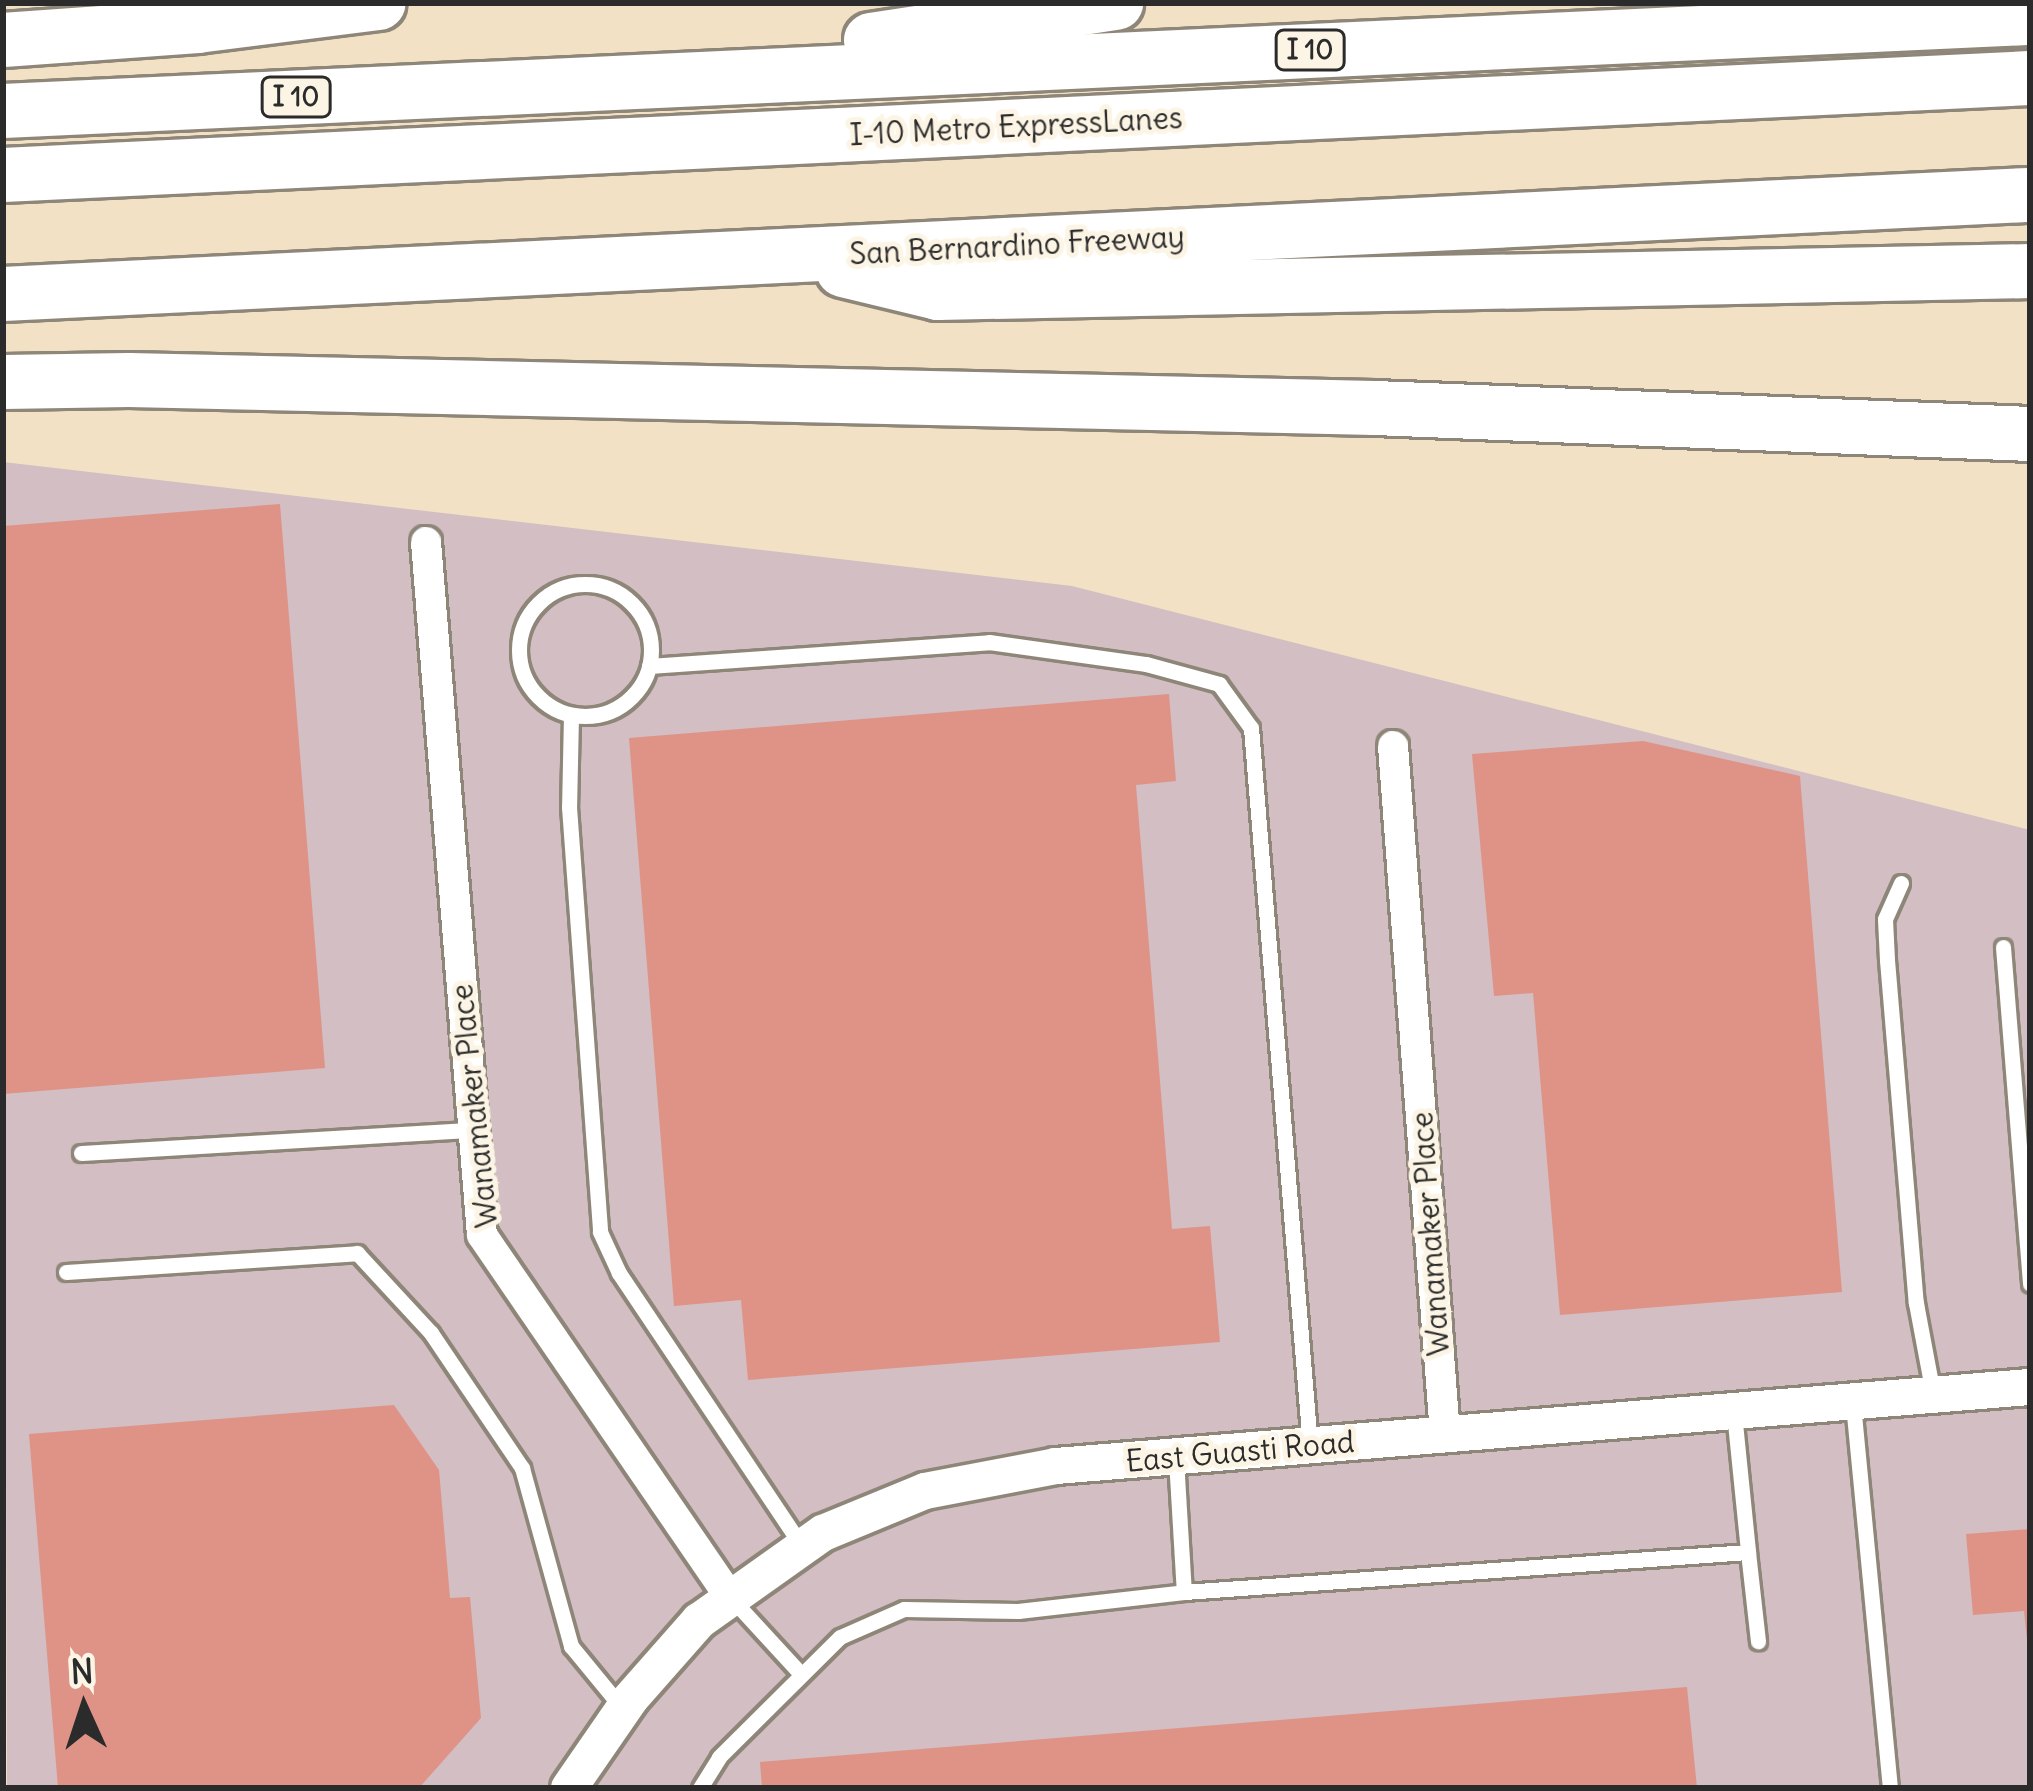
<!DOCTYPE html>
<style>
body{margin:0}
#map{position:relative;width:2033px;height:1791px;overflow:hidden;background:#f2e1c4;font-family:Delius,sans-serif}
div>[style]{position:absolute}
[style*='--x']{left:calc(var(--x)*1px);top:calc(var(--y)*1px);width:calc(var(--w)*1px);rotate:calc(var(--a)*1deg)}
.industrial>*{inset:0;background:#d2bec3}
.building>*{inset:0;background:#df9387}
.roads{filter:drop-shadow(3px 0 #8e8678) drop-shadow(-3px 0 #8e8678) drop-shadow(0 3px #8e8678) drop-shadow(0 -3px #8e8678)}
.service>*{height:15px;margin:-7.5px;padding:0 7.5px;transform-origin:7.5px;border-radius:7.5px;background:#fff}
.service>.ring{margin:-7.5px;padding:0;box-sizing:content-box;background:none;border:15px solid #fff;border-radius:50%}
.minor>*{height:30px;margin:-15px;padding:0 15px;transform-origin:15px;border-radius:15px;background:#fff}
.tertiary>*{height:36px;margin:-18px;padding:0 18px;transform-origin:18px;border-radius:18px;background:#fff}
.motorway>*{height:54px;margin:-27px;padding:0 27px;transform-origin:27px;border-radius:27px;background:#fff}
span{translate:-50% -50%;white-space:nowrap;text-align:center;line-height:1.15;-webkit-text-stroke:10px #fcf5e5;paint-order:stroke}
.shield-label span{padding:3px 9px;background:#fcf5e5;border:3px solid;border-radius:9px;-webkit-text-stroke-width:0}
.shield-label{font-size:27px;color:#2b2b2b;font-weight:700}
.street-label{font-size:30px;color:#2b2b2b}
.frame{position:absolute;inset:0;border:6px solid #2b2b2b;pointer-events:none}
.north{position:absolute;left:24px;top:1647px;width:120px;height:120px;-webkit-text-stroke:9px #fcf5e5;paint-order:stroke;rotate:357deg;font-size:33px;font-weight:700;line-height:48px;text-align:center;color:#2b2b2b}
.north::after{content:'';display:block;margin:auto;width:42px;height:54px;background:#2b2b2b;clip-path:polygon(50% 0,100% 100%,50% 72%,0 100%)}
</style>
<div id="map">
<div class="industrial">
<div style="clip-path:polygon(3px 462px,1072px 586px,2030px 830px,2030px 1788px,7px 1788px)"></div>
</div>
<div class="building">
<div style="clip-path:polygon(280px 504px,325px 1068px,3px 1094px,3px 526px)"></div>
<div style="clip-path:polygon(1169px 694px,1176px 781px,1136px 785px,1172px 1229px,1210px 1226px,1220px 1342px,748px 1380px,741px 1300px,674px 1306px,629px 738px)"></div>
<div style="clip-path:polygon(1643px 741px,1800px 776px,1842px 1292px,1560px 1315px,1533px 993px,1494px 996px,1472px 754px)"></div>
<div style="clip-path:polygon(394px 1405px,439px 1470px,450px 1598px,470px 1597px,481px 1718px,419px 1788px,58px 1788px,29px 1434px)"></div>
<div style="clip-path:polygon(2030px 1529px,2030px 1640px,2027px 1640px,2024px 1611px,1973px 1615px,1966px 1534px)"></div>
<div style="clip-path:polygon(1687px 1687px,1697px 1788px,762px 1788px,760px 1762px)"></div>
</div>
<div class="roads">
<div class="service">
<div class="ring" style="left:519px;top:584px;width:117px;height:117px"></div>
<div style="--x:649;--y:666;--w:341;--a:-4"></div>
<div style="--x:989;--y:642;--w:159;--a:8"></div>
<div style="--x:1146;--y:664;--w:76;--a:15.3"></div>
<div style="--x:1219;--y:684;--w:54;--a:54"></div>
<div style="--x:1251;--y:728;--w:719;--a:85.3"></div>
<div style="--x:571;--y:715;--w:92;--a:91.2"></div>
<div style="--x:569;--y:807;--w:426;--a:85.8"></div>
<div style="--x:600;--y:1232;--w:45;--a:65.1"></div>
<div style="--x:619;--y:1273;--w:327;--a:56.2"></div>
<div style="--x:1901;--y:883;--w:39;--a:114"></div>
<div style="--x:1885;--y:919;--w:41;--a:87.2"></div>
<div style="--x:1887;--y:960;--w:344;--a:85.2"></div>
<div style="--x:1916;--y:1303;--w:93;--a:79.4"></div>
<div style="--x:2003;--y:947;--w:338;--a:85.4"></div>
<div style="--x:81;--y:1153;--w:393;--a:-3.4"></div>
<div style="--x:66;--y:1272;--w:292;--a:-3.7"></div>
<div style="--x:357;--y:1253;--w:109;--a:47.2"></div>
<div style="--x:431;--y:1333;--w:163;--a:56"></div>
<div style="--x:522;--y:1468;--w:185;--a:74.6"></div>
<div style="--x:571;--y:1646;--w:80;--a:50.6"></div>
<div style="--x:1853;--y:1404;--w:386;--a:84.5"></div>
<div style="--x:1734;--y:1413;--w:140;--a:84.2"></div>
<div style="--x:1176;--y:1459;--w:133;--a:86.6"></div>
<div style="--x:731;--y:1598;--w:102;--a:47.4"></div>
<div style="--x:700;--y:1788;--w:36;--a:-58"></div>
<div style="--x:719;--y:1757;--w:170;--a:-44.8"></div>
<div style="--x:840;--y:1637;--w:70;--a:-23.6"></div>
<div style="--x:904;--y:1609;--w:114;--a:1"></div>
<div style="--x:1018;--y:1611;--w:167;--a:-6.5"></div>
<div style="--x:1184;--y:1592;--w:565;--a:-4.06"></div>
<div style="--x:1748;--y:1552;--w:90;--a:83.6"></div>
</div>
<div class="minor">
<div style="--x:426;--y:542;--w:695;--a:85.38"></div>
<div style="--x:482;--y:1235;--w:437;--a:55.6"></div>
<div style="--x:1393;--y:746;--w:690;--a:85.68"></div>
</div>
<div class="tertiary">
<div style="--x:569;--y:1788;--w:109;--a:-55.4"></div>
<div style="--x:631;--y:1698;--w:103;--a:-48.6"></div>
<div style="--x:699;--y:1621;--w:152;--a:-35.4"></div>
<div style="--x:823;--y:1533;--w:110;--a:-22.4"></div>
<div style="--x:925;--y:1491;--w:133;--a:-10.8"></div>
<div style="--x:1056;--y:1466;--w:977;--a:-4.64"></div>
</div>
<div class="motorway">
<div style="--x:3;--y:40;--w:195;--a:-4.1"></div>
<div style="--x:197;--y:26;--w:183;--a:-7.2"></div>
<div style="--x:871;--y:40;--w:248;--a:-8.6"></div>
<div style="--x:3;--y:111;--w:2029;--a:-2.63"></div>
<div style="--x:3;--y:175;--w:2029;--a:-2.74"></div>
<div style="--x:843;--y:270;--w:98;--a:13.6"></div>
<div style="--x:938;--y:293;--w:1092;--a:-1.15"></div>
<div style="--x:3;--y:294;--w:2029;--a:-2.8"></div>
<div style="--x:3;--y:382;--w:126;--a:-0.9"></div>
<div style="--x:129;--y:380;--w:1246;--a:1.29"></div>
<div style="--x:1375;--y:408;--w:656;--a:2.27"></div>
</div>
</div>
<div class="shield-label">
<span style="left:1310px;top:50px">I 10</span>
<span style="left:296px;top:97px">I 10</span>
</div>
<div class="street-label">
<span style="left:1016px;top:126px;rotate:-3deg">I-10 Metro ExpressLanes</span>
<span style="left:1017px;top:245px;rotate:-3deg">San Bernardino Freeway</span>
<span style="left:474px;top:1106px;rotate:-96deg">Wanamaker Place</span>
<span style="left:1430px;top:1234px;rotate:-94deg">Wanamaker Place</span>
<span style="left:1240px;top:1451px;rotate:-5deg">East Guasti Road</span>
</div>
<div class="frame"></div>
<div class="north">N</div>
</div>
